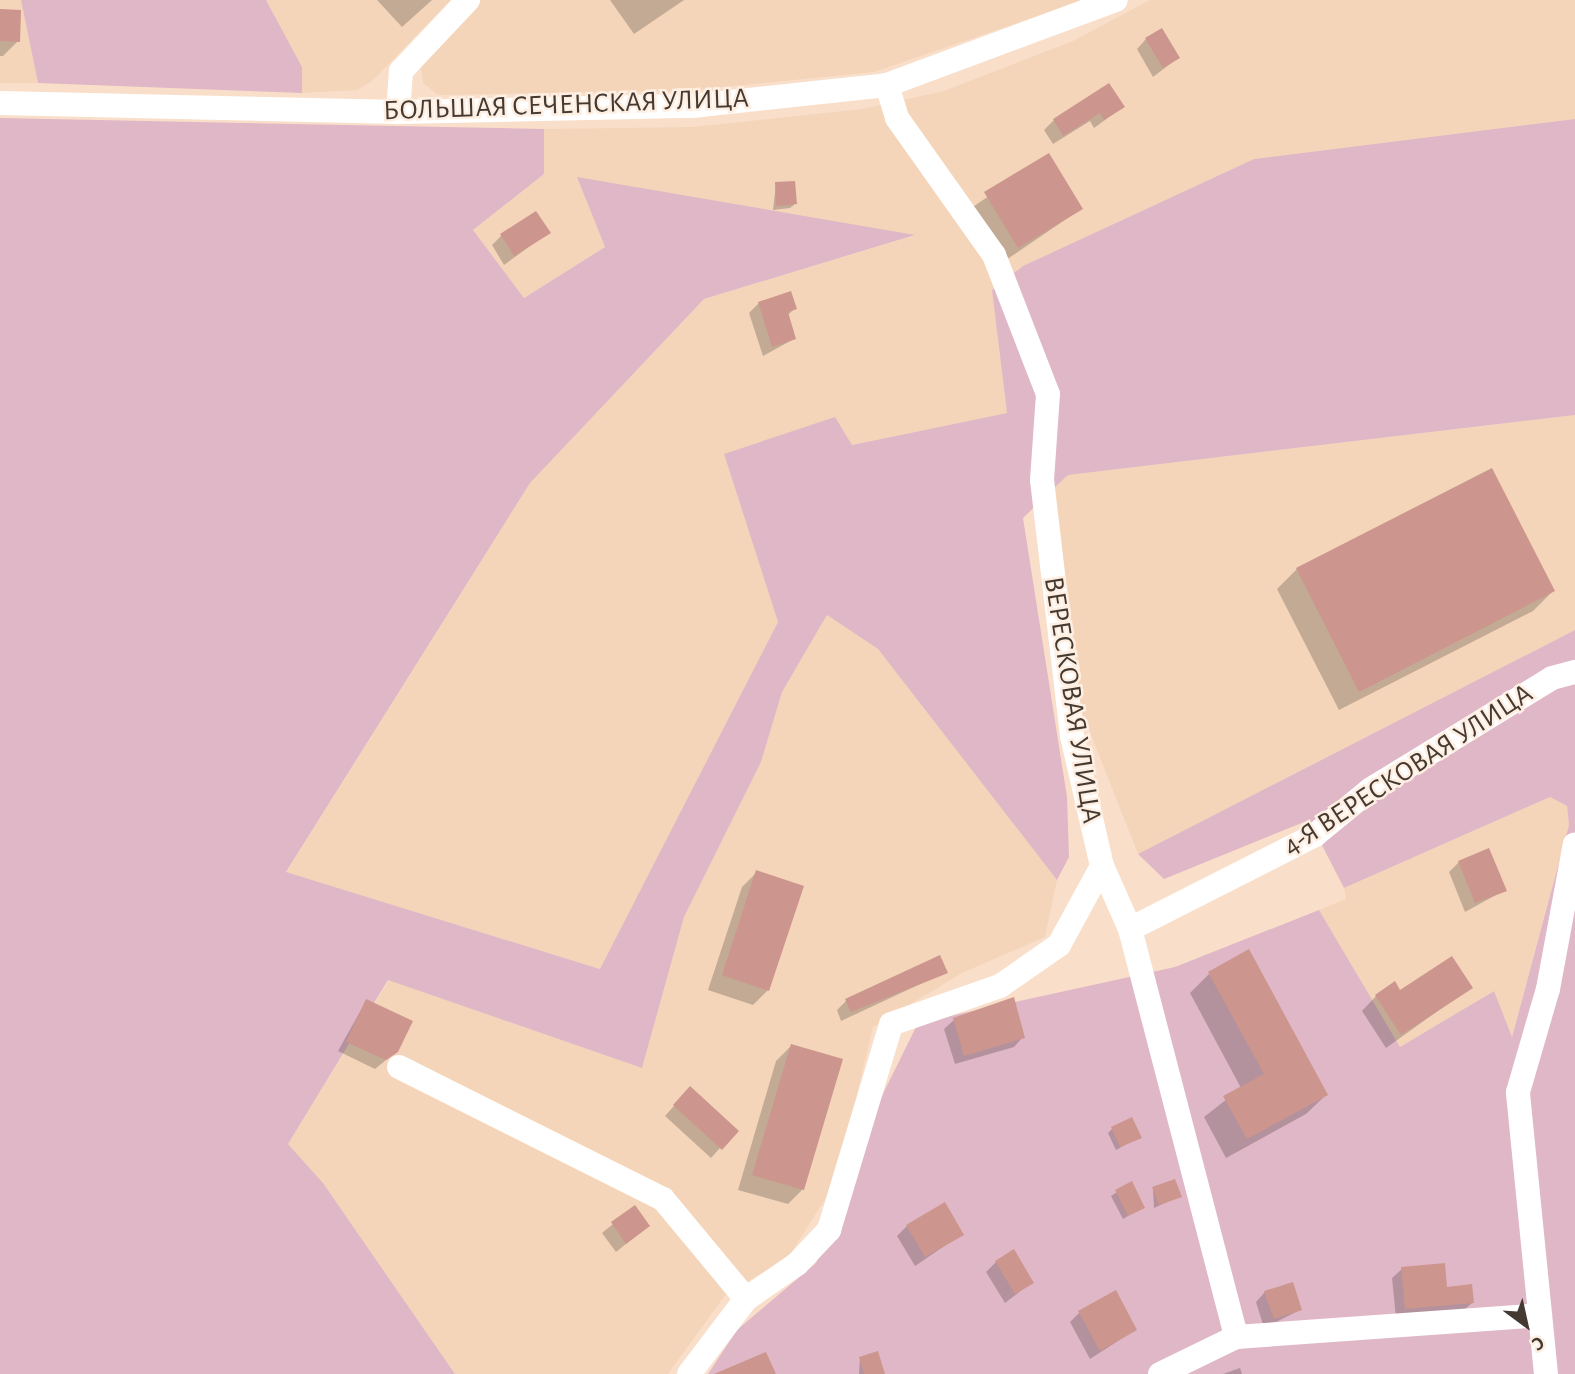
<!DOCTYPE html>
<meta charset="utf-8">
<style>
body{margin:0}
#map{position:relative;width:1575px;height:1374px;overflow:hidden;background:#f9dfca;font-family:"Alegreya Sans",sans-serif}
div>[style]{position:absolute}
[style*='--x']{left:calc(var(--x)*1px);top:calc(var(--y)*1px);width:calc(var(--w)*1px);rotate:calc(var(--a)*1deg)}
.built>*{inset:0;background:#f4d5ba}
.green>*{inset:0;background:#e0b7c6}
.shadow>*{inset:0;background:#0003}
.building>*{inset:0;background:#cc958d}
.minor>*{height:24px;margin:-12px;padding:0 12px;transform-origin:12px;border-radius:12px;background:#fff}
span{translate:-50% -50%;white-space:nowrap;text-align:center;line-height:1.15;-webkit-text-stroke:5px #feefe2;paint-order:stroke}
.street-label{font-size:28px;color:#443a32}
.north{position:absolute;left:1491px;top:1290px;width:70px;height:70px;-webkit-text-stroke:5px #feefe2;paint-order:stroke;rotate:147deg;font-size:19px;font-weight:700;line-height:28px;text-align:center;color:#443a32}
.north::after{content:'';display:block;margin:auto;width:24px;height:32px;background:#443a32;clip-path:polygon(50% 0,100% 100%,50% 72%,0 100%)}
</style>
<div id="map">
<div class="built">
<div style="clip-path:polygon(0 0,21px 0,38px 83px,0 83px)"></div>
<div style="clip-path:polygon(266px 0,451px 0,371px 82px,357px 90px,302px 93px,302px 67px)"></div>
<div style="clip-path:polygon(477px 0,1084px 0,874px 72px,684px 91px,438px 95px,423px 83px,421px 67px)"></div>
<div style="clip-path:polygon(1150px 0,1575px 0,1575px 119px,1254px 159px,1023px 266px,992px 290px,1007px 413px,852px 445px,724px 454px,778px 622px,601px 969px,286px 873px,530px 483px,704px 299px,913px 236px,578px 178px,605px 247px,524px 298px,473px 230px,544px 174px,544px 129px,693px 127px,862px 109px,944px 91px,1073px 41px)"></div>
<div style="clip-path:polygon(1575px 415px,1575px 630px,1138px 854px,1080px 707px,1054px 489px,1068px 475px)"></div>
<div style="clip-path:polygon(827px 615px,878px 649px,1057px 880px,1045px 937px,962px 973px,873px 1027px,837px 1180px,788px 1258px,726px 1294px,668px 1374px,455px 1374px,323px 1183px,288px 1144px,389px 980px,642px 1068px,684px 917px,761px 762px,782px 692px)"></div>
<div style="clip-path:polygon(1550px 797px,1567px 806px,1569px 825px,1511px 1039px,1493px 991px,1400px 1048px,1319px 910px,1346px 899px,1344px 888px)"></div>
</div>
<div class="green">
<div style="clip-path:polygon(21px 0,266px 0,302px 67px,302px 93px,38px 83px)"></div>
<div style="clip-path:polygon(0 118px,544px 129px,544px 174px,473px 230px,524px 298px,605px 247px,577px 177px,915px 235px,704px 299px,530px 483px,286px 872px,600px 969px,778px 622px,724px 454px,835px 417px,852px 445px,1007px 413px,992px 290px,1023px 266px,1254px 159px,1575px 119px,1575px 415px,1068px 475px,1023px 518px,1067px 797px,1069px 857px,1057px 880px,878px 649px,827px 615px,782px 692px,761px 762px,684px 917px,642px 1068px,388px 980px,288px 1144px,323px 1183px,455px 1374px,0 1374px)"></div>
<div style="clip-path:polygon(1575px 630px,1575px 1374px,708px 1374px,737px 1330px,816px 1263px,873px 1114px,918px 1023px,1175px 967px,1319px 910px,1400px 1047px,1494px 991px,1512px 1037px,1569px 825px,1567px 806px,1550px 797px,1344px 888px,1309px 820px,1164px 879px,1138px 854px)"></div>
</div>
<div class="shadow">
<div style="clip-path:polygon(377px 0,432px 0,402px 27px)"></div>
<div style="clip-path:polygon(610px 0,684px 0,634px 34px)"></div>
<div style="clip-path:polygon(0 11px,18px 41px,3px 56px,0 56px)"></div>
<div style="clip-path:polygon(1146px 39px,1178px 58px,1153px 77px,1137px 49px)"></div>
<div style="clip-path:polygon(1123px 107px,1094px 128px,1090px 121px,1053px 144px,1044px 130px,1054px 120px)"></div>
<div style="clip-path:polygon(1048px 155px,1081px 209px,1003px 262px,970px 209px)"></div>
<div style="clip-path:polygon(776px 184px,795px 204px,790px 208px,773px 210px)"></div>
<div style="clip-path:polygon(548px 233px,504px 265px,492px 245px,501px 236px)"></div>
<div style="clip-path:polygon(759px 303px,795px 308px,787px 316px,794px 339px,763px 356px,749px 313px)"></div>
<div style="clip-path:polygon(1297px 569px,1553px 591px,1533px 611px,1339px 710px,1277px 589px)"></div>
<div style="clip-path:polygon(1459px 862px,1505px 890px,1465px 912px,1449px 872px)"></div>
<div style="clip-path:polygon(757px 872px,768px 990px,753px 1005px,708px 990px,742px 887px)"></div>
<div style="clip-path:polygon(946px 972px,841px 1021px,837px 1010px,846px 1001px)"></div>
<div style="clip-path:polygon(1209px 974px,1326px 1095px,1306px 1114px,1226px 1158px,1204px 1117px,1241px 1088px,1190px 993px)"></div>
<div style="clip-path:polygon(1470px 988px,1386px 1048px,1362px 1011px,1376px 996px)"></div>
<div style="clip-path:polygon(366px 1001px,397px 1051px,375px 1069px,338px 1051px)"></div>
<div style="clip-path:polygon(954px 1020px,1023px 1037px,1014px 1047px,955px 1064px,944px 1029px)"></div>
<div style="clip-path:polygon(791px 1046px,803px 1189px,788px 1204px,738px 1190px,776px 1061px)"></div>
<div style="clip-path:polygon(681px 1098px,720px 1148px,711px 1158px,665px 1116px)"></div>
<div style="clip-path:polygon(1112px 1129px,1139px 1137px,1116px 1150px,1108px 1133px)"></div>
<div style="clip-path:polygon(1131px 1183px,1143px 1207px,1123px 1219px,1111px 1196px)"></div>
<div style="clip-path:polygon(1153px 1189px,1180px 1196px,1154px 1208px)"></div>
<div style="clip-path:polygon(634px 1207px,648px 1226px,616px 1252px,602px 1233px)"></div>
<div style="clip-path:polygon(907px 1226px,962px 1234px,915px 1266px,897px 1236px)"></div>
<div style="clip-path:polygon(996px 1262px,1032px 1282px,1005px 1303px,986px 1272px)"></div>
<div style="clip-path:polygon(1402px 1269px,1446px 1289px,1472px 1303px,1462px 1312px,1396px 1318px,1392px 1278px)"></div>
<div style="clip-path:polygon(1265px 1292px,1300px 1310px,1264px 1328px,1256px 1302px)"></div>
<div style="clip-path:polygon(1080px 1312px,1135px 1330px,1090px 1359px,1070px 1322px)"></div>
<div style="clip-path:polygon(860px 1358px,883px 1374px,859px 1374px)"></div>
<div style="clip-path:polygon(1240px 1368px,1242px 1374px,1223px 1374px)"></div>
</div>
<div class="building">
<div style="clip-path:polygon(0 9px,21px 10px,20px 42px,0 41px)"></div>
<div style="clip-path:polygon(1162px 28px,1180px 58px,1163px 68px,1145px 38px)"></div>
<div style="clip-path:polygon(1109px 83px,1125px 107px,1104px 120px,1100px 113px,1063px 136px,1053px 119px)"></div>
<div style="clip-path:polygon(1049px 153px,1083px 209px,1018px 248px,984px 192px)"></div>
<div style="clip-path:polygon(795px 181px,797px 204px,776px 206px,775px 182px)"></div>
<div style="clip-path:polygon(536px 211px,551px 233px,514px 256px,500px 234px)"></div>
<div style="clip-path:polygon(791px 291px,797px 309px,788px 312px,796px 339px,772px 347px,758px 302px)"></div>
<div style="clip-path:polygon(1492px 468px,1555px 591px,1359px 692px,1296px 568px)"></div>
<div style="clip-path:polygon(1489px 848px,1507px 891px,1475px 903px,1458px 861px)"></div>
<div style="clip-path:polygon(756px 870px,804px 886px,769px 991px,722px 975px)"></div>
<div style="clip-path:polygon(1249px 949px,1328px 1095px,1247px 1139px,1223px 1096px,1264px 1074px,1208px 972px)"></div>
<div style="clip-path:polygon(940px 955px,948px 973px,851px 1012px,845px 999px)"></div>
<div style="clip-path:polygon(1452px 956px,1473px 988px,1401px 1035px,1375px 995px,1395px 981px,1400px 990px)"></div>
<div style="clip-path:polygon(1014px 997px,1025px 1038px,964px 1056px,953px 1018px)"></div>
<div style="clip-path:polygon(366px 999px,413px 1021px,398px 1052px,386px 1060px,346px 1042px)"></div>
<div style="clip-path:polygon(791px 1044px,843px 1059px,804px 1190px,752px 1175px)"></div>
<div style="clip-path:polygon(690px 1086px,739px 1131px,722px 1150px,673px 1105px)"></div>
<div style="clip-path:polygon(1132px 1117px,1142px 1138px,1120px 1147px,1111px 1127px)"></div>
<div style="clip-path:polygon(1175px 1179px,1182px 1197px,1159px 1205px,1152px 1187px)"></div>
<div style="clip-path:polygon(1132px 1181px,1145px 1208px,1128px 1216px,1115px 1190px)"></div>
<div style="clip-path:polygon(945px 1202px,964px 1235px,925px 1257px,906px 1225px)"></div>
<div style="clip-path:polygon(635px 1205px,650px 1226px,626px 1244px,611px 1222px)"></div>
<div style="clip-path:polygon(1014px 1249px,1034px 1283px,1015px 1294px,995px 1261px)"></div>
<div style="clip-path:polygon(1445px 1263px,1447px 1287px,1472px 1284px,1474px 1303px,1405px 1309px,1401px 1267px)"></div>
<div style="clip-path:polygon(1293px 1282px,1302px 1310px,1274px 1319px,1264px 1291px)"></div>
<div style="clip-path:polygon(1116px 1290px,1137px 1330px,1100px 1351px,1078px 1311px)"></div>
<div style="clip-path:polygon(878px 1351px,885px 1374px,864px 1374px,859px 1357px)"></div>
<div style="clip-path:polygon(766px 1352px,776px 1374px,714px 1374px)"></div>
</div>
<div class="minor">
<div style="--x:887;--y:85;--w:34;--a:73"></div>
<div style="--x:897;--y:118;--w:168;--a:54.7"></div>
<div style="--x:994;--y:255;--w:149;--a:68.8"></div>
<div style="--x:1048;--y:394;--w:86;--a:94"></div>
<div style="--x:1042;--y:480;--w:258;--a:83.3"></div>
<div style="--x:1072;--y:736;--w:133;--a:77"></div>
<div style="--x:1102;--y:866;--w:69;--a:66"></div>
<div style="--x:1130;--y:929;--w:422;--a:75.4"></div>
<div style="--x:0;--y:103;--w:398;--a:1.3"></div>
<div style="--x:398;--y:112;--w:294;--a:-1.2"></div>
<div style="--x:692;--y:106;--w:196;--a:-6.1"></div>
<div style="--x:887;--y:85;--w:244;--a:-20.4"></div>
<div style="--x:398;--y:112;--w:41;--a:-85.8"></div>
<div style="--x:401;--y:71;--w:98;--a:-46.7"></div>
<div style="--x:1130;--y:929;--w:208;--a:-26.9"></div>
<div style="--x:1315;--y:835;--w:72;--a:-39.4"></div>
<div style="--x:1371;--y:789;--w:212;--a:-31.5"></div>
<div style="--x:1552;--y:678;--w:24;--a:-15"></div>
<div style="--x:399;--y:1067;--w:295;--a:26.6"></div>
<div style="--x:663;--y:1199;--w:130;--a:50.3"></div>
<div style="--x:689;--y:1374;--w:94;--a:-52.8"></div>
<div style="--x:746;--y:1299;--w:62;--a:-34.5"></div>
<div style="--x:797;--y:1264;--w:47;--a:-46.7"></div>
<div style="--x:829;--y:1230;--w:215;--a:-73.2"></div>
<div style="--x:891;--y:1024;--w:115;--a:-19.2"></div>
<div style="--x:1000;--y:986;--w:72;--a:-34.8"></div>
<div style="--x:1059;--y:945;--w:90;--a:-61.4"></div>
<div style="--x:1160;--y:1374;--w:85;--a:-26"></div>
<div style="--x:1236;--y:1337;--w:305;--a:-4.1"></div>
<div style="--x:1546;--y:1374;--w:283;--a:-95.7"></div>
<div style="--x:1518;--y:1092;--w:107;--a:-73.8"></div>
<div style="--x:1548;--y:989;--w:147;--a:-79.5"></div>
</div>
<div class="street-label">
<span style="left:566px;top:105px;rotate:-2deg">БОЛЬШАЯ СЕЧЕНСКАЯ УЛИЦА</span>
<span style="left:1072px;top:700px;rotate:81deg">ВЕРЕСКОВАЯ УЛИЦА</span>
<span style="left:1408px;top:770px;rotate:-33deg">4-Я ВЕРЕСКОВАЯ УЛИЦА</span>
</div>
<div class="north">С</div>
</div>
